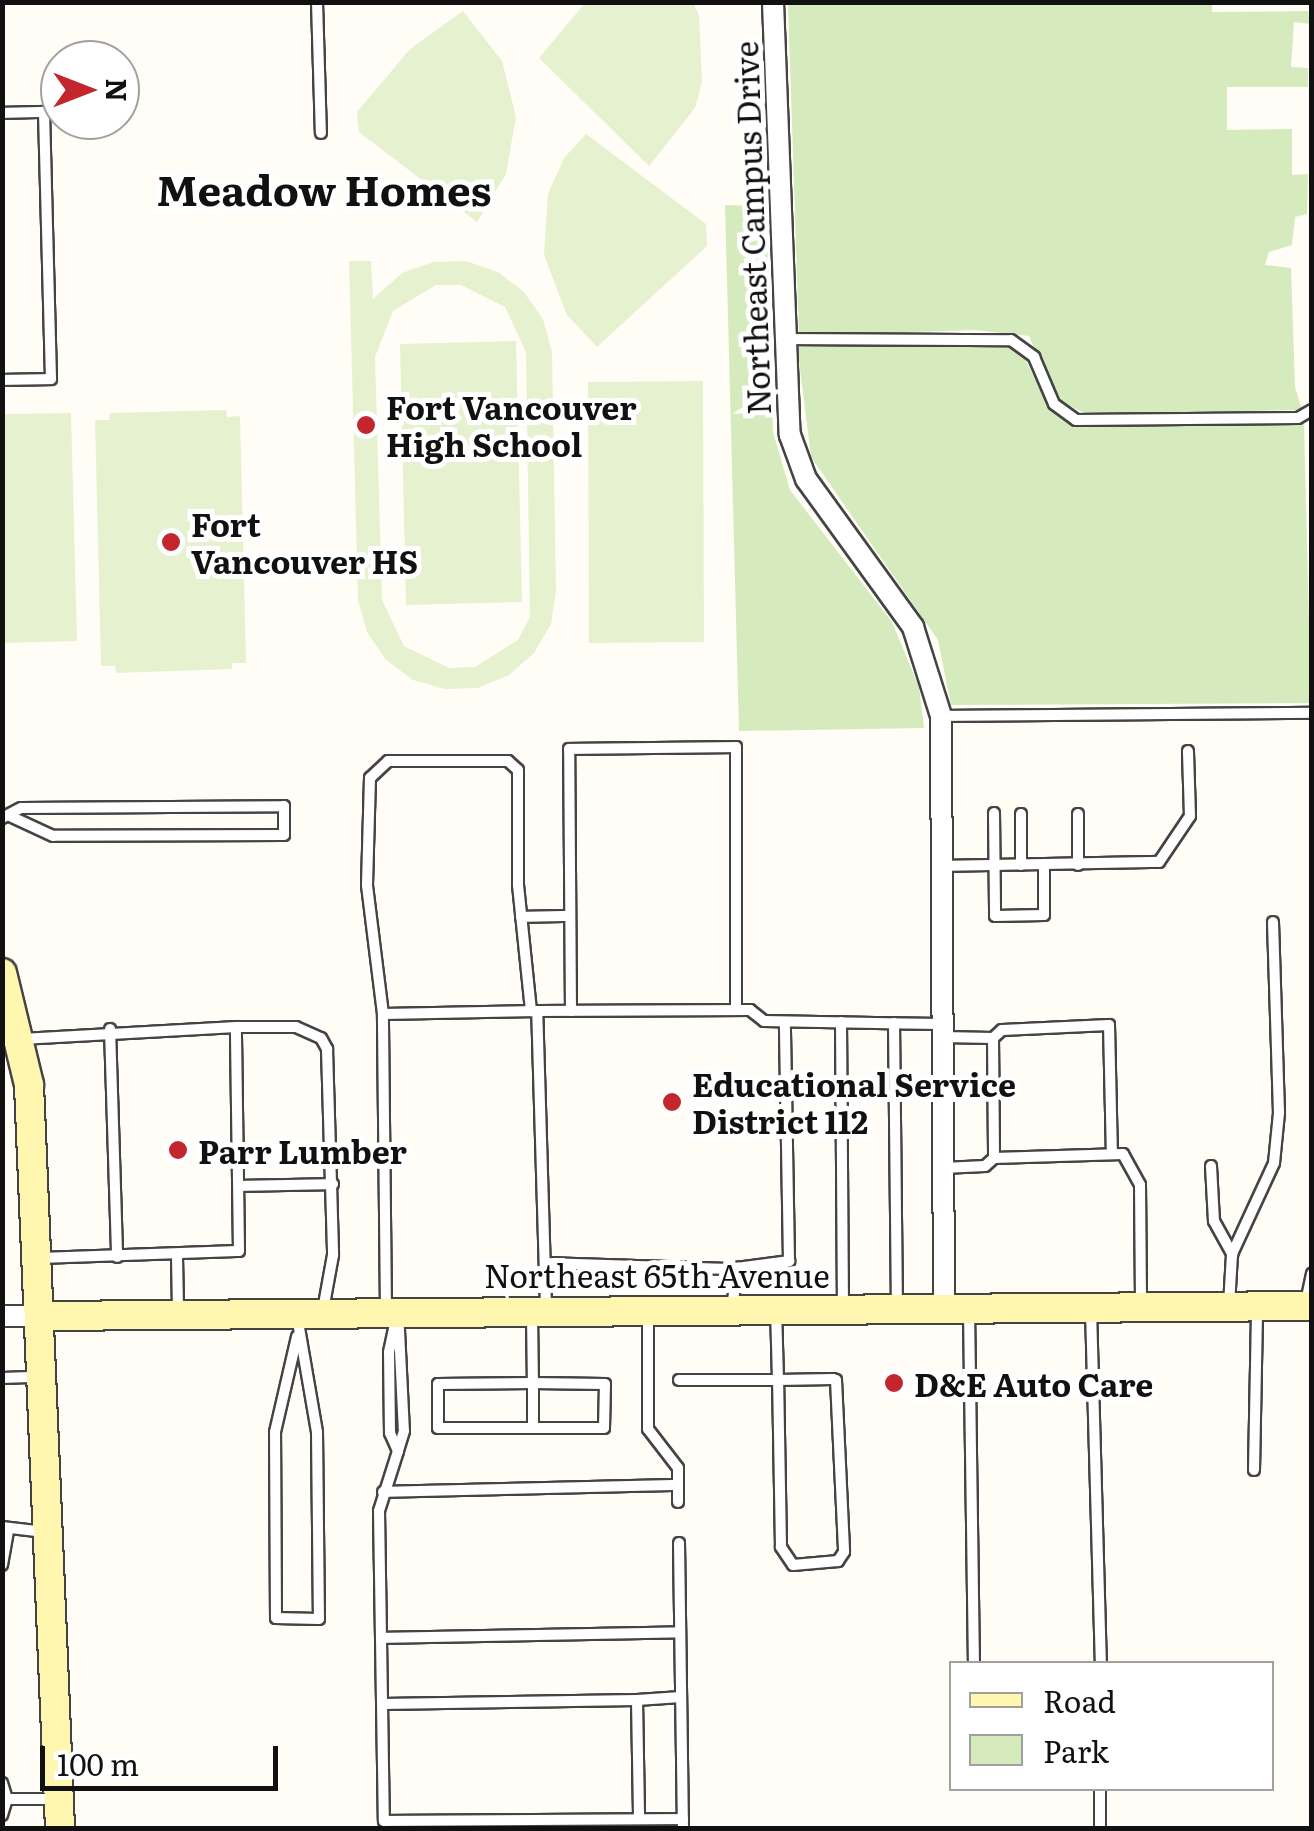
<!DOCTYPE html>
<style>
body{margin:0}
#map{position:relative;width:1314px;height:1831px;overflow:hidden;background:#fffdf5;font-family:Literata,serif}
div>[style]{position:absolute}
[style*='--x']{left:calc(var(--x)*1px);top:calc(var(--y)*1px);width:calc(var(--w)*1px);rotate:calc(var(--a)*1deg)}
.green>*{inset:0;background:#d5ebbd}
.pitch>*{inset:0;background:#e6f2cf}
.roads{filter:drop-shadow(2px 0 #444) drop-shadow(-2px 0 #444) drop-shadow(0 2px #444) drop-shadow(0 -2px #444)}
.lane>*{height:10px;margin:-5px;padding:0 5px;transform-origin:5px;border-radius:5px;background:#fff}
.street>*{height:20px;margin:-10px;padding:0 10px;transform-origin:10px;border-radius:10px;background:#fff}
.secondary>*{height:28px;margin:-14px;padding:0 14px;transform-origin:14px;border-radius:14px;background:#fff6b0}
.dots>*{width:28px;height:28px;translate:-50% -50%;box-sizing:border-box;border:5px solid #fff;border-radius:50%}
span{translate:-50% -50%;white-space:nowrap;text-align:center;line-height:1.15;-webkit-text-stroke:10px #fff;paint-order:stroke}
.street-label{font-size:32px;color:#111}
.poi-label{font-size:32px;color:#111;font-weight:700}
.left{translate:0 -50%;text-align:left}
.district-label{font-size:42px;color:#111;font-weight:700}
.frame{position:absolute;inset:0;border:5px solid #111;pointer-events:none}
.legend{position:absolute;left:949px;top:1661px;width:325px;height:130px;box-sizing:border-box;background:#fff;border:2px solid #a0a0a0;margin:0;padding:12px 18px;list-style:none;font-size:30px;color:#111}
.legend li{display:flex;align-items:center;gap:20px;height:50px}
.legend b{width:50px;border:2px solid #a0a0a0}
.north{position:absolute;left:40px;top:40px;width:100px;height:100px;box-sizing:border-box;background:#fff;border:2px solid #a0a0a0;border-radius:50%;rotate:90deg;font-size:28px;font-weight:700;line-height:40px;text-align:center;color:#111}
.north::after{content:'';display:block;margin:auto;width:35px;height:45px;background:#c4262e;clip-path:polygon(50% 0,100% 100%,50% 72%,0 100%)}
.scale{position:absolute;left:40px;top:1746px;width:238px;height:45px;box-sizing:border-box;border:5px solid #111;border-top:0;padding-left:12px;font-size:30px;line-height:35px;white-space:nowrap;color:#111;-webkit-text-stroke:8px #fff;paint-order:stroke}
</style>
<div id="map">
<div class="green">
<div style="clip-path:polygon(1212px 2px,1212px 12px,1308px 11px,1310px 24px,1294px 22px,1291px 67px,1308px 68px,1308px 87px,1227px 87px,1227px 130px,1292px 129px,1292px 175px,1308px 174px,1307px 214px,1295px 217px,1292px 245px,1269px 252px,1265px 265px,1291px 268px,1295px 387px,1302px 410px,1086px 414px,1055px 398px,1029px 336px,975px 330px,799px 336px,788px 3px)"></div>
<div style="clip-path:polygon(725px 205px,766px 206px,773px 432px,790px 490px,892px 622px,919px 687px,924px 728px,739px 731px)"></div>
<div style="clip-path:polygon(992px 341px,1022px 352px,1048px 406px,1075px 425px,1304px 424px,1311px 703px,951px 705px,938px 640px,811px 457px,797px 344px)"></div>
</div>
<div class="pitch">
<div style="clip-path:polygon(586px 2px,693px 3px,699px 15px,702px 82px,695px 108px,649px 166px,539px 58px)"></div>
<div style="clip-path:polygon(463px 11px,502px 61px,516px 117px,506px 174px,477px 222px,359px 132px,357px 112px,410px 49px)"></div>
<div style="clip-path:polygon(586px 134px,706px 224px,707px 246px,597px 347px,567px 315px,544px 255px,548px 194px,564px 158px)"></div>
<div style="clip-path:polygon(evenodd,349px 261px,371px 261px,373px 299px,402px 273px,433px 262px,466px 261px,498px 272px,524px 292px,543px 319px,552px 352px,556px 591px,551px 624px,534px 653px,509px 675px,478px 688px,445px 689px,413px 680px,386px 660px,367px 632px,358px 600px,349px 261px,436px 285px,461px 285px,505px 307px,526px 352px,530px 617px,518px 640px,475px 667px,449px 668px,404px 646px,382px 600px,375px 357px,393px 311px,436px 285px)"></div>
<div style="clip-path:polygon(516px 341px,522px 602px,406px 605px,400px 344px)"></div>
<div style="clip-path:polygon(703px 381px,704px 642px,589px 643px,588px 382px)"></div>
<div style="clip-path:polygon(226px 410px,227px 417px,240px 416px,246px 663px,232px 663px,232px 669px,116px 673px,115px 666px,101px 666px,95px 420px,109px 420px,110px 413px)"></div>
<div style="clip-path:polygon(71px 413px,77px 641px,3px 643px,3px 414px)"></div>
</div>
<div class="roads">
<div class="lane">
<div style="--x:317;--y:2;--w:131;--a:88.3"></div>
<div style="--x:2;--y:113;--w:42;--a:-1.4"></div>
<div style="--x:44;--y:112;--w:267;--a:88.5"></div>
<div style="--x:51;--y:379;--w:49;--a:178.8"></div>
<div style="--x:782;--y:339;--w:229;--a:0.3"></div>
<div style="--x:1011;--y:340;--w:29;--a:36"></div>
<div style="--x:1034;--y:357;--w:51;--a:66.9"></div>
<div style="--x:1054;--y:404;--w:27;--a:36"></div>
<div style="--x:1076;--y:420;--w:222;--a:-0.5"></div>
<div style="--x:1298;--y:418;--w:16;--a:-30"></div>
<div style="--x:942;--y:716;--w:370;--a:-0.5"></div>
<div style="--x:994;--y:813;--w:103;--a:89.4"></div>
<div style="--x:995;--y:916;--w:49;--a:-1.2"></div>
<div style="--x:1044;--y:915;--w:50;--a:-90"></div>
<div style="--x:1021;--y:814;--w:51;--a:90"></div>
<div style="--x:1078;--y:814;--w:51;--a:90"></div>
<div style="--x:2;--y:818;--w:21;--a:-28"></div>
<div style="--x:21;--y:808;--w:263;--a:-0.4"></div>
<div style="--x:284;--y:806;--w:29;--a:90"></div>
<div style="--x:284;--y:835;--w:231;--a:179.8"></div>
<div style="--x:53;--y:836;--w:47;--a:-155.1"></div>
<div style="--x:943;--y:866;--w:216;--a:-1.1"></div>
<div style="--x:1159;--y:862;--w:55;--a:-56"></div>
<div style="--x:1190;--y:816;--w:65;--a:-91.8"></div>
<div style="--x:521;--y:917;--w:49;--a:-1.2"></div>
<div style="--x:571;--y:1011;--w:262;--a:-90.4"></div>
<div style="--x:569;--y:749;--w:167;--a:-0.7"></div>
<div style="--x:736;--y:747;--w:263;--a:90"></div>
<div style="--x:383;--y:1014;--w:130;--a:-97.1"></div>
<div style="--x:367;--y:885;--w:107;--a:-88.4"></div>
<div style="--x:370;--y:778;--w:25;--a:-43"></div>
<div style="--x:388;--y:761;--w:120;--a:0"></div>
<div style="--x:508;--y:761;--w:13;--a:42"></div>
<div style="--x:518;--y:770;--w:115;--a:90"></div>
<div style="--x:518;--y:885;--w:127;--a:84.1"></div>
<div style="--x:841;--y:1022;--w:286;--a:89.6"></div>
<div style="--x:894;--y:1023;--w:285;--a:89.4"></div>
<div style="--x:110;--y:1029;--w:228;--a:88.2"></div>
<div style="--x:943;--y:1037;--w:50;--a:1.1"></div>
<div style="--x:993;--y:1038;--w:120;--a:89.5"></div>
<div style="--x:994;--y:1158;--w:12;--a:138"></div>
<div style="--x:985;--y:1166;--w:42;--a:177.3"></div>
<div style="--x:993;--y:1038;--w:12;--a:-42"></div>
<div style="--x:1002;--y:1030;--w:107;--a:-2.7"></div>
<div style="--x:1109;--y:1025;--w:128;--a:88.7"></div>
<div style="--x:22;--y:1039;--w:214;--a:-3.2"></div>
<div style="--x:994;--y:1158;--w:129;--a:-1.8"></div>
<div style="--x:1123;--y:1154;--w:35;--a:61"></div>
<div style="--x:1140;--y:1185;--w:121;--a:89.5"></div>
<div style="--x:1211;--y:1166;--w:55;--a:86.9"></div>
<div style="--x:1214;--y:1221;--w:38;--a:61"></div>
<div style="--x:241;--y:1186;--w:92;--a:-1.2"></div>
<div style="--x:177;--y:1257;--w:54;--a:88.9"></div>
<div style="--x:38;--y:1258;--w:201;--a:-2"></div>
<div style="--x:239;--y:1251;--w:224;--a:-90.8"></div>
<div style="--x:236;--y:1027;--w:60;--a:0"></div>
<div style="--x:296;--y:1027;--w:27;--a:24"></div>
<div style="--x:321;--y:1038;--w:13;--a:61"></div>
<div style="--x:327;--y:1049;--w:206;--a:88.3"></div>
<div style="--x:333;--y:1255;--w:56;--a:100.3"></div>
<div style="--x:545;--y:1263;--w:184;--a:1.9"></div>
<div style="--x:729;--y:1269;--w:61;--a:-7.6"></div>
<div style="--x:789;--y:1261;--w:239;--a:-91"></div>
<div style="--x:1306;--y:1302;--w:29;--a:-78"></div>
<div style="--x:1229;--y:1305;--w:51;--a:-86.6"></div>
<div style="--x:1232;--y:1254;--w:100;--a:-65.2"></div>
<div style="--x:1274;--y:1163;--w:50;--a:-84.3"></div>
<div style="--x:1279;--y:1113;--w:191;--a:-91.8"></div>
<div style="--x:732;--y:1306;--w:39;--a:-81"></div>
<div style="--x:546;--y:1308;--w:297;--a:-91.7"></div>
<div style="--x:537;--y:1011;--w:213;--a:-0.3"></div>
<div style="--x:750;--y:1010;--w:18;--a:38"></div>
<div style="--x:764;--y:1021;--w:178;--a:1"></div>
<div style="--x:969;--y:1309;--w:355;--a:89.2"></div>
<div style="--x:386;--y:1310;--w:296;--a:-90.6"></div>
<div style="--x:383;--y:1014;--w:153;--a:-1.1"></div>
<div style="--x:398;--y:1310;--w:121;--a:87.2"></div>
<div style="--x:404;--y:1431;--w:21;--a:107"></div>
<div style="--x:398;--y:1451;--w:20;--a:-114"></div>
<div style="--x:390;--y:1433;--w:81;--a:-90.7"></div>
<div style="--x:389;--y:1352;--w:43;--a:-77.9"></div>
<div style="--x:1091;--y:1310;--w:354;--a:88.4"></div>
<div style="--x:532;--y:1315;--w:68;--a:89.2"></div>
<div style="--x:533;--y:1383;--w:95;--a:179.4"></div>
<div style="--x:438;--y:1384;--w:44;--a:90"></div>
<div style="--x:438;--y:1428;--w:166;--a:0"></div>
<div style="--x:604;--y:1428;--w:44;--a:-88.7"></div>
<div style="--x:605;--y:1384;--w:72;--a:-179.2"></div>
<div style="--x:533;--y:1383;--w:45;--a:90"></div>
<div style="--x:648;--y:1315;--w:114;--a:90"></div>
<div style="--x:648;--y:1429;--w:49;--a:52.4"></div>
<div style="--x:678;--y:1468;--w:34;--a:90"></div>
<div style="--x:297;--y:1316;--w:118;--a:80.2"></div>
<div style="--x:317;--y:1432;--w:187;--a:89.4"></div>
<div style="--x:319;--y:1619;--w:43;--a:-178.7"></div>
<div style="--x:276;--y:1618;--w:186;--a:-90.3"></div>
<div style="--x:275;--y:1432;--w:98;--a:-77"></div>
<div style="--x:2;--y:1378;--w:34;--a:-2"></div>
<div style="--x:679;--y:1380;--w:99;--a:0"></div>
<div style="--x:778;--y:1380;--w:55;--a:-1"></div>
<div style="--x:833;--y:1379;--w:3;--a:18"></div>
<div style="--x:836;--y:1380;--w:172;--a:87.3"></div>
<div style="--x:844;--y:1552;--w:11;--a:124"></div>
<div style="--x:838;--y:1561;--w:45;--a:174.9"></div>
<div style="--x:793;--y:1565;--w:22;--a:-124"></div>
<div style="--x:781;--y:1547;--w:167;--a:-91"></div>
<div style="--x:778;--y:1380;--w:70;--a:-91.6"></div>
<div style="--x:398;--y:1451;--w:63;--a:107.6"></div>
<div style="--x:379;--y:1511;--w:310;--a:89.1"></div>
<div style="--x:384;--y:1821;--w:299;--a:-0.4"></div>
<div style="--x:1254;--y:1470;--w:163;--a:-88.9"></div>
<div style="--x:383;--y:1492;--w:295;--a:-1.4"></div>
<div style="--x:2;--y:1527;--w:43;--a:6.6"></div>
<div style="--x:679;--y:1543;--w:285;--a:89.2"></div>
<div style="--x:2;--y:1565;--w:35;--a:-80"></div>
<div style="--x:381;--y:1638;--w:299;--a:-1.1"></div>
<div style="--x:637;--y:1700;--w:44;--a:-3.9"></div>
<div style="--x:382;--y:1704;--w:255;--a:-0.9"></div>
<div style="--x:637;--y:1700;--w:119;--a:89"></div>
<div style="--x:2;--y:1783;--w:17;--a:73"></div>
<div style="--x:7;--y:1799;--w:50;--a:0"></div>
<div style="--x:2;--y:1815;--w:17;--a:-73"></div>
<div style="--x:1100;--y:1828;--w:40;--a:-90"></div>
</div>
<div class="street">
<div style="--x:773;--y:2;--w:433;--a:87.8"></div>
<div style="--x:790;--y:435;--w:47;--a:70"></div>
<div style="--x:806;--y:479;--w:183;--a:54.1"></div>
<div style="--x:913;--y:627;--w:93;--a:72.5"></div>
<div style="--x:941;--y:716;--w:593;--a:89.71"></div>
<div style="--x:2;--y:1316;--w:37;--a:0"></div>
</div>
<div class="secondary">
<div style="--x:2;--y:973;--w:115;--a:76.4"></div>
<div style="--x:29;--y:1085;--w:744;--a:87.61"></div>
<div style="--x:39;--y:1316;--w:1273;--a:-0.45"></div>
</div>
</div>
<div class="dots">
<div style="left:366px;top:425px;background:#c4262e"></div>
<div style="left:171px;top:542px;background:#c4262e"></div>
<div style="left:672px;top:1102px;background:#c4262e"></div>
<div style="left:178px;top:1150px;background:#c4262e"></div>
<div style="left:894px;top:1383px;background:#c4262e"></div>
</div>
<div class="street-label">
<span style="left:751px;top:228px;rotate:-92deg">Northeast Campus Drive</span>
<span style="left:657px;top:1274px">Northeast 65th Avenue</span>
</div>
<div class="poi-label">
<span class="left" style="left:386px;top:425px">Fort Vancouver<br>High School</span>
<span class="left" style="left:191px;top:542px">Fort<br>Vancouver HS</span>
<span class="left" style="left:692px;top:1102px">Educational Service<br>District 112</span>
<span class="left" style="left:198px;top:1150px">Parr Lumber</span>
<span class="left" style="left:914px;top:1383px">D&amp;E Auto Care</span>
</div>
<div class="district-label">
<span style="left:324px;top:188px">Meadow Homes</span>
</div>
<div class="frame"></div>
<ul class="legend">
<li><b style="height:12px;background:#fff6b0"></b>Road</li>
<li><b style="height:28px;background:#d5ebbd"></b>Park</li>
</ul>
<div class="north">N</div>
<div class="scale">100 m</div>
</div>
